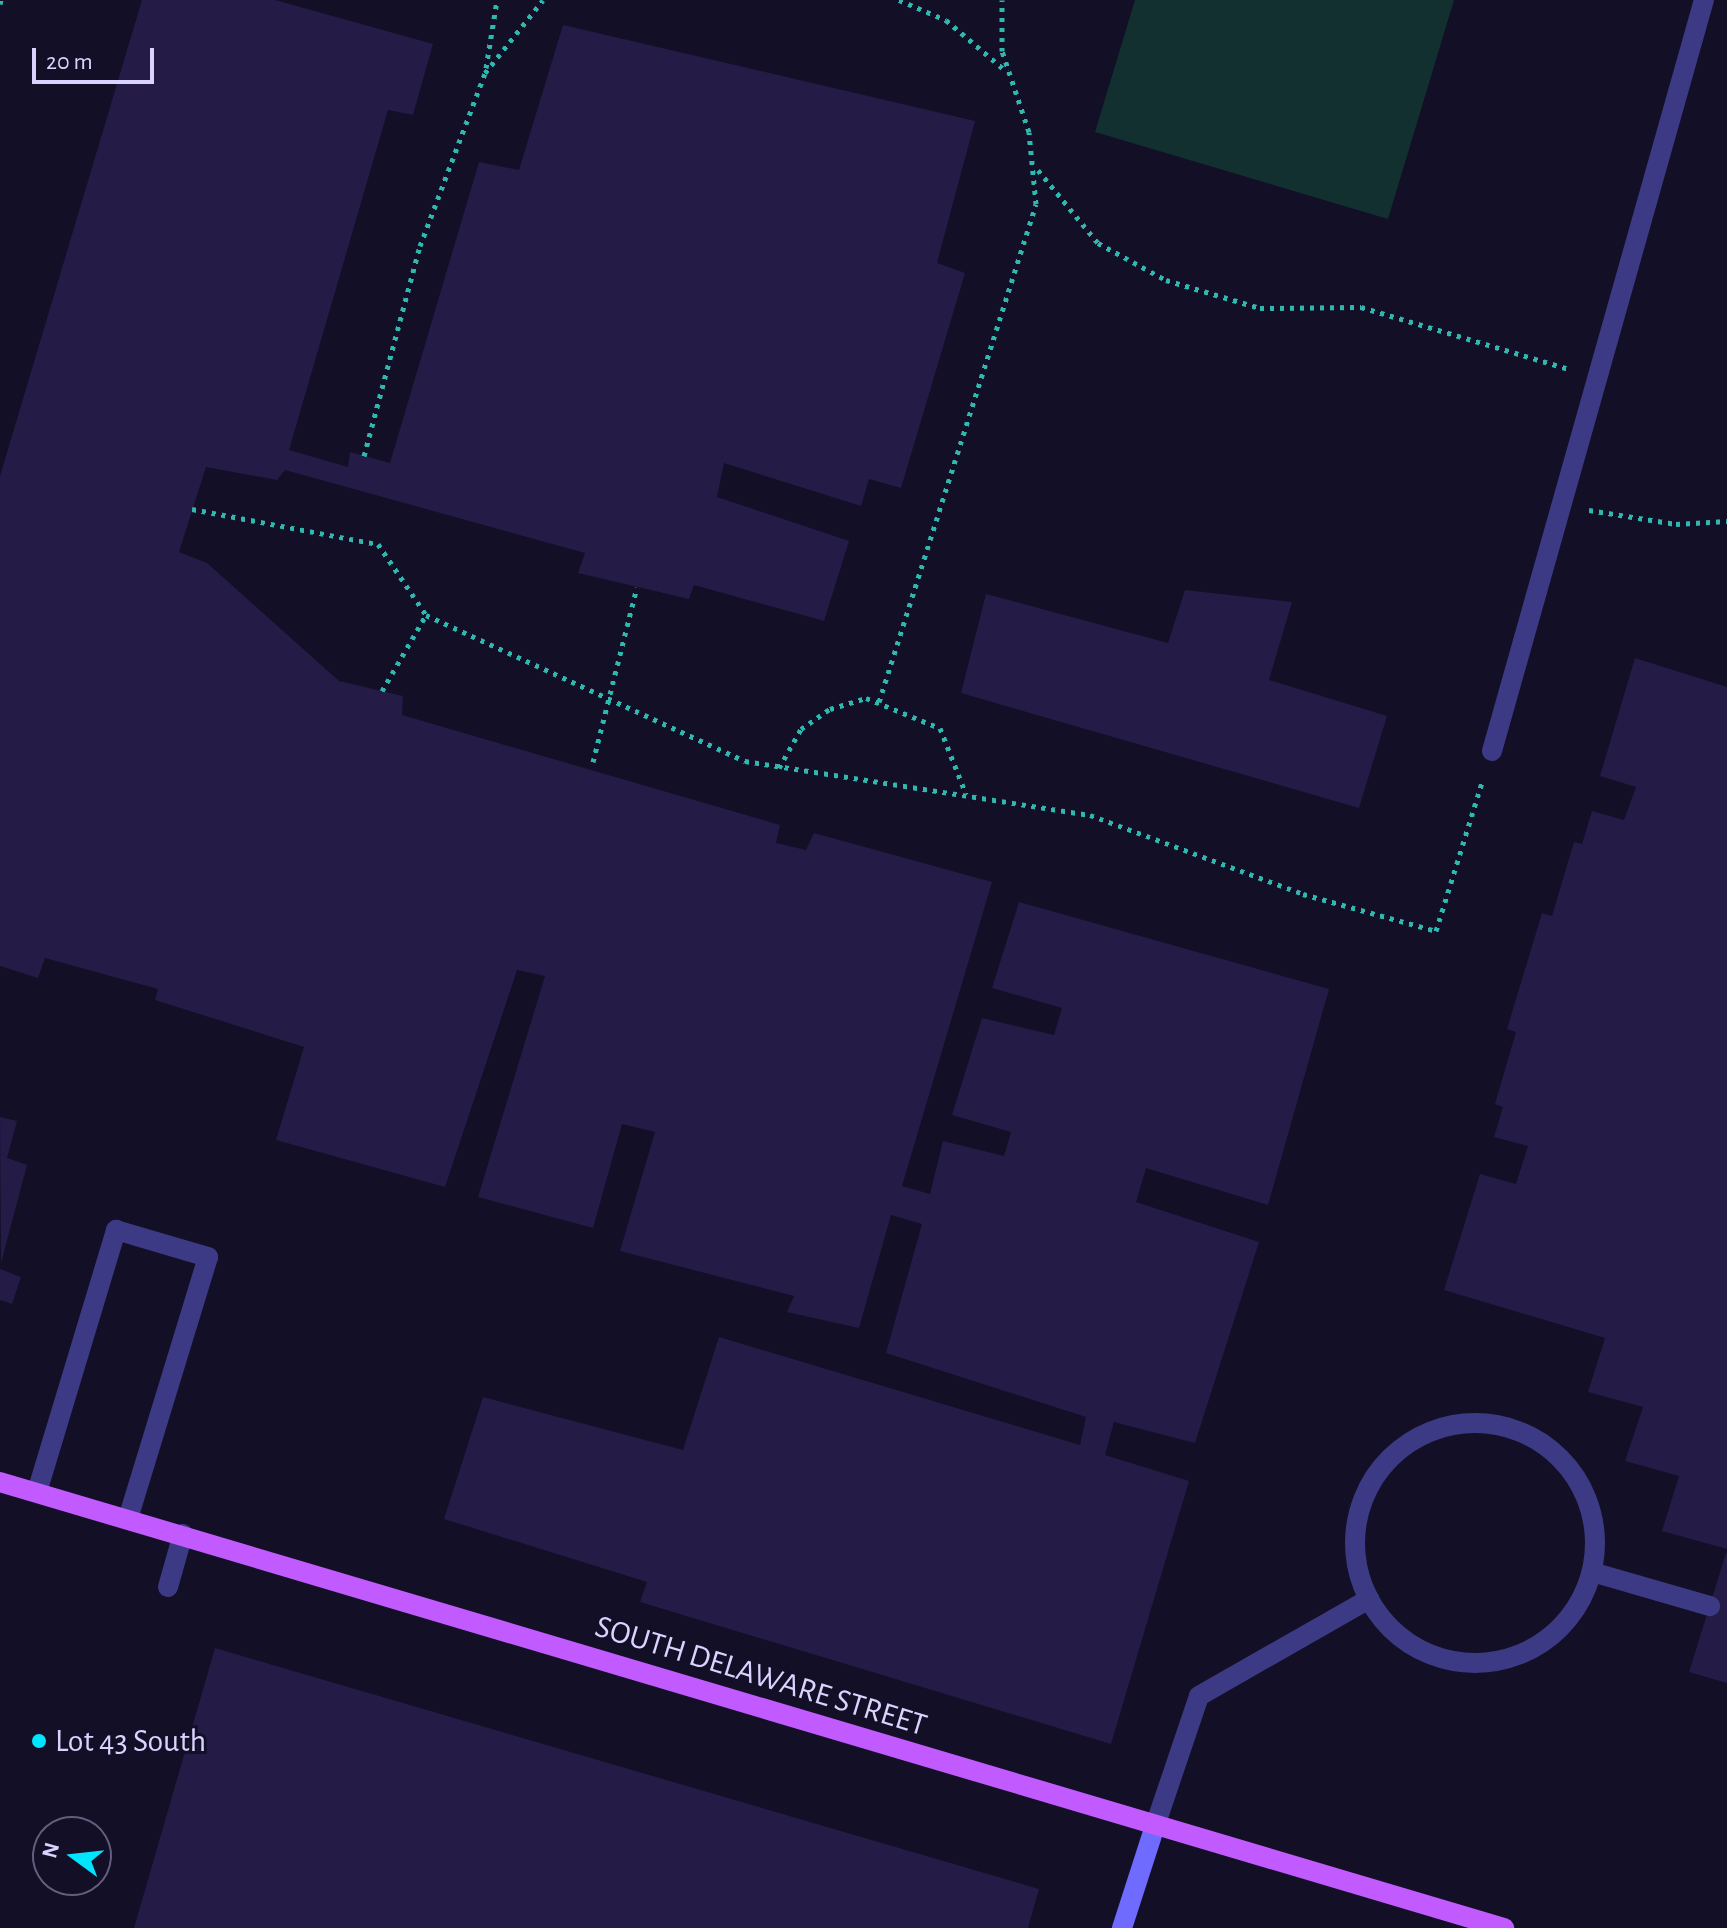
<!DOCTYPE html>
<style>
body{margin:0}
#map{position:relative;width:1727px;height:1928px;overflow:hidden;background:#130f26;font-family:"Alegreya Sans",sans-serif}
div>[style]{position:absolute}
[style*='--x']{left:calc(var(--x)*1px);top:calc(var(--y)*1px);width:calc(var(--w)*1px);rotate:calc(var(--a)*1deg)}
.green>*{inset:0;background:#12302f}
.building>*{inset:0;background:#241b47}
.path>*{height:5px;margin-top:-2.5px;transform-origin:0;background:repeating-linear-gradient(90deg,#2fb8b0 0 4px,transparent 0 10px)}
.service>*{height:20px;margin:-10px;padding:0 10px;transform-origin:10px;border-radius:10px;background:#3d3a85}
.minor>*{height:20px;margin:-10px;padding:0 10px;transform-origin:10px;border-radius:10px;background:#3d3a85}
.minor>.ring{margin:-10px;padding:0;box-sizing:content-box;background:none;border:20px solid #3d3a85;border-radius:50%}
.secondary>*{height:20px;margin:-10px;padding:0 10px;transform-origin:10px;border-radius:10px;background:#6f6bff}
.primary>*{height:20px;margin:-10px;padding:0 10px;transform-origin:10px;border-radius:10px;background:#c25bff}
.dots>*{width:22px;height:22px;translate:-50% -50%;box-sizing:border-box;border:4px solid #130f26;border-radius:50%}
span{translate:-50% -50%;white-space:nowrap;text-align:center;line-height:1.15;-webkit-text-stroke:6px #130f26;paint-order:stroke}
.street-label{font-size:32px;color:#d9d4ff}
.poi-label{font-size:32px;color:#d9d4ff}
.left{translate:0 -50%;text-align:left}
.north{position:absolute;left:32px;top:1816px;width:80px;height:80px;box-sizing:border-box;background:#130f26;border:2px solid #625e7d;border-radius:50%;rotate:285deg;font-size:22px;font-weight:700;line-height:32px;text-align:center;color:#d9d4ff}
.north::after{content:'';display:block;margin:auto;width:28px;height:36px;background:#00e5ff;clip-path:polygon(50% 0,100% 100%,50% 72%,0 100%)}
.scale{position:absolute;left:32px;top:48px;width:122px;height:36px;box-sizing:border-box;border:4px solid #d9d4ff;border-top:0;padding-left:10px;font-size:24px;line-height:28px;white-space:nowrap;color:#d9d4ff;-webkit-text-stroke:6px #130f26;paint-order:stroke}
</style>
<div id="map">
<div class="green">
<div style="clip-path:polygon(1135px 0,1454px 0,1388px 219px,1095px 132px)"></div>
</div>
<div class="building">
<div style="clip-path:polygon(142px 0,275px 0,433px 44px,413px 115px,388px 110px,289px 450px,348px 467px,350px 452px,390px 463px,479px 162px,519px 170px,563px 25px,975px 121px,937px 263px,965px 273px,901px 488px,869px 479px,861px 506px,724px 463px,717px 497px,849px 541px,824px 621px,694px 585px,689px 599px,578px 573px,585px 553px,285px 470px,277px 480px,206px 467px,179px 552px,207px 563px,339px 681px,403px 696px,402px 715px,780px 825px,776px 843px,806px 850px,814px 833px,992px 882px,902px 1186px,930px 1194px,943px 1141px,1004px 1156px,1011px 1132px,952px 1115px,982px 1018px,1054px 1035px,1062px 1008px,992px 988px,1019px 902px,1329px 989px,1268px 1205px,1146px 1168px,1136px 1202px,1259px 1242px,1195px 1443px,1114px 1422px,1105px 1455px,1189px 1481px,1111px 1744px,640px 1602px,647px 1582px,444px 1519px,483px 1397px,683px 1450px,719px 1337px,1080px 1445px,1086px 1417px,886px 1353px,922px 1224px,891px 1215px,859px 1328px,787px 1312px,794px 1296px,620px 1251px,655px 1132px,622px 1124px,593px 1228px,478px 1197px,545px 976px,517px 970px,445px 1187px,276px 1140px,304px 1047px,155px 1000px,158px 989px,45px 958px,38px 978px,0 966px,0 476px)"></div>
<div style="clip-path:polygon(1185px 590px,1292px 602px,1269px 680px,1387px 716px,1359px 808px,961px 693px,986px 594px,1168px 643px)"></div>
<div style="clip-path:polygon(1635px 658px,1727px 687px,1727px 1549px,1662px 1531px,1679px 1476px,1625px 1461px,1643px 1407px,1588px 1392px,1605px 1338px,1444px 1290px,1480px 1174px,1516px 1184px,1528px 1146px,1494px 1137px,1503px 1107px,1495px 1104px,1516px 1032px,1507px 1029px,1542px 913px,1552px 916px,1574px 842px,1582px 844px,1592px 811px,1624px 820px,1636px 787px,1600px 776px)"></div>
<div style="clip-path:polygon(0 1117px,17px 1121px,7px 1158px,27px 1165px,1px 1263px)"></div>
<div style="clip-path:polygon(0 1269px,21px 1277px,12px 1304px,0 1300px)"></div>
<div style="clip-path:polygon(1726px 1553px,1727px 1553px,1727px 1683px,1689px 1672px)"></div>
<div style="clip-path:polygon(215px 1648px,1039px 1889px,1028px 1928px,134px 1928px)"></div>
</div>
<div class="path">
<div style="--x:899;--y:0;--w:51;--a:23.1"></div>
<div style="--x:946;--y:20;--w:80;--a:40.4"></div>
<div style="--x:0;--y:4;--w:4;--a:-76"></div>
<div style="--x:486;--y:68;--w:69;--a:-80.8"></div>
<div style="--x:1038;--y:170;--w:94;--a:50.6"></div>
<div style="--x:1098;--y:243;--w:77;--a:28.6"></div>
<div style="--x:1166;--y:280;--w:98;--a:16.6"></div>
<div style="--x:1260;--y:308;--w:101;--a:-0.6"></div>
<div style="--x:1361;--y:307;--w:217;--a:16.6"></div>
<div style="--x:364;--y:456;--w:217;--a:-75.1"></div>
<div style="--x:420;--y:246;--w:185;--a:-69.4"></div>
<div style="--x:485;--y:73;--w:93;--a:-51.5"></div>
<div style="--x:192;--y:509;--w:189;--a:10.7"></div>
<div style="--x:378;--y:544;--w:86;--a:55.9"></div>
<div style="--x:426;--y:615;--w:351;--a:24.6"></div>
<div style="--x:745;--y:761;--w:349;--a:8.9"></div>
<div style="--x:1090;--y:815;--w:227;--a:20.3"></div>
<div style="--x:1303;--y:894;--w:138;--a:15.5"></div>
<div style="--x:1436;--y:931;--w:159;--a:-72.8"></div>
<div style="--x:1589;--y:510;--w:88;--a:9.1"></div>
<div style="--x:1676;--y:524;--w:51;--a:-3.4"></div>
<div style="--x:382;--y:691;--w:88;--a:-59.9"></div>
<div style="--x:879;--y:702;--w:522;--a:-72.5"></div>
<div style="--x:1036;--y:204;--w:72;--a:-95.6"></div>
<div style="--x:1029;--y:132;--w:85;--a:-108.4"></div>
<div style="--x:1002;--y:51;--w:51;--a:-90"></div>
<div style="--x:593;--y:762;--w:180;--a:-75.9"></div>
<div style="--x:779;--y:768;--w:45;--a:-60.6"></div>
<div style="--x:801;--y:729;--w:35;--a:-35"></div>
<div style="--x:830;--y:709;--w:38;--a:-17"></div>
<div style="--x:866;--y:698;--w:80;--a:22.1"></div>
<div style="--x:940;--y:728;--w:71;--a:68.5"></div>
</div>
<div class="service">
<div style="--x:37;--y:1492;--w:274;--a:-73.2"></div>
<div style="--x:116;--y:1230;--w:96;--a:16.4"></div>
<div style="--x:208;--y:1257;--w:273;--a:107"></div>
<div style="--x:1592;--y:1572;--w:123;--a:16.1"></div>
<div style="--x:168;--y:1587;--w:55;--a:-74.2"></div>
</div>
<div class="minor">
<div style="--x:1492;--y:751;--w:780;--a:-74.24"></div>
<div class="ring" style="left:1355px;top:1423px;width:220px;height:220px"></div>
<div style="--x:1155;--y:1826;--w:137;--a:-71.3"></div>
<div style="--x:1199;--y:1696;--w:196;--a:-29.7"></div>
</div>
<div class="secondary">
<div style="--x:1122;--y:1928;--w:107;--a:-72.1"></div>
</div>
<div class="primary">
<div style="--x:0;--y:1482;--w:1569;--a:16.52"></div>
</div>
<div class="dots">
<div style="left:39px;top:1741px;background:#00e5ff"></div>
</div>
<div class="street-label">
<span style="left:761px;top:1676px;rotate:17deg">SOUTH DELAWARE STREET</span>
</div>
<div class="poi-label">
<span class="left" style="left:55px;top:1741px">Lot 43 South</span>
</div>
<div class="north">N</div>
<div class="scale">20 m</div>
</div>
